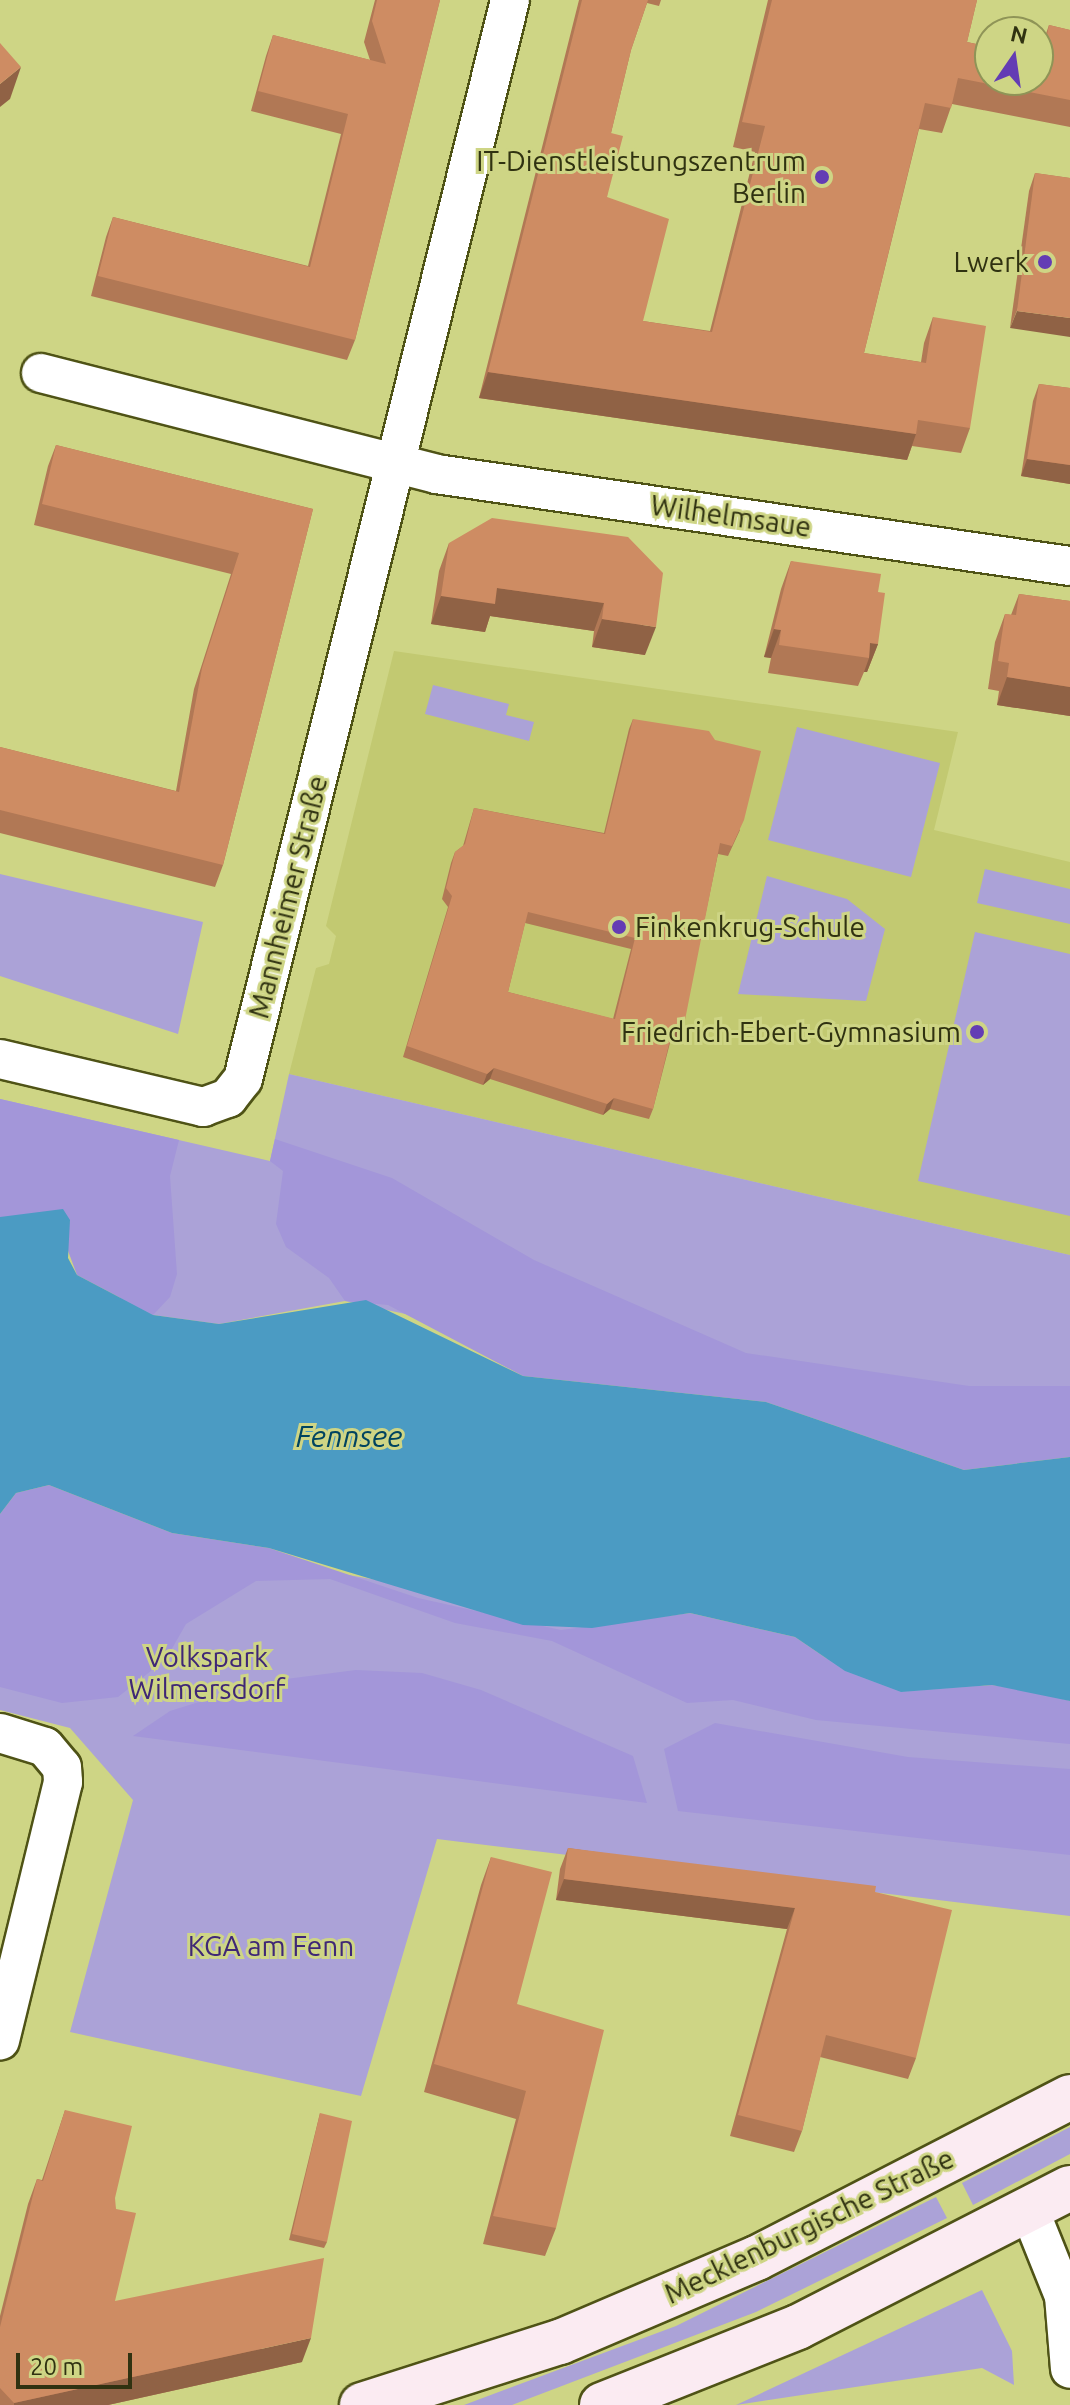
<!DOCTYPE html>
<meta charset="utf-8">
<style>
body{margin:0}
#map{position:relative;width:1070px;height:2405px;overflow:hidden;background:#ced585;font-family:Ubuntu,sans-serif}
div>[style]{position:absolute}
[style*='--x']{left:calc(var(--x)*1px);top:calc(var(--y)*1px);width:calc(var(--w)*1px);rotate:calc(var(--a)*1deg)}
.built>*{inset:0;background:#c2c971}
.green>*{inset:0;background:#aba2d7}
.forest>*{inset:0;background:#a396d9}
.water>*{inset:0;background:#4b9bc3}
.roads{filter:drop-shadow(2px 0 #4f5316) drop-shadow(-2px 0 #4f5316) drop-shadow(0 2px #4f5316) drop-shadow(0 -2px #4f5316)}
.minor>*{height:38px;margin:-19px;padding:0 19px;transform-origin:19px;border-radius:19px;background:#fff}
.secondary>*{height:44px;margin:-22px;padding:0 22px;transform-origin:22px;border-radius:22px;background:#fbebf2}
.wall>*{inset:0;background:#b17855}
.shaded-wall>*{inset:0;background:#906245}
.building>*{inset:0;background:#ce8c63}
.dots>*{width:22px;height:22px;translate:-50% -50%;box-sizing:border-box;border:4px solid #ced585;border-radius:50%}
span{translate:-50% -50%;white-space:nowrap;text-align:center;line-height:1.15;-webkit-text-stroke:6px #ced585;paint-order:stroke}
.poi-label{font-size:28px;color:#303211}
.right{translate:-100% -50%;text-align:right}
.left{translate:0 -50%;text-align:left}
.street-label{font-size:28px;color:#303211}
.park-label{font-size:28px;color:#3f2776}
.water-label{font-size:30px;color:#004460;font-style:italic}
.north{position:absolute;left:974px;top:16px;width:80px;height:80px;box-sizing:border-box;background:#ced585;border:2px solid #8f9457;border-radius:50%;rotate:13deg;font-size:22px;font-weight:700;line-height:32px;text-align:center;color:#303211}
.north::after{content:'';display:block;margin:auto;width:28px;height:36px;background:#633cb4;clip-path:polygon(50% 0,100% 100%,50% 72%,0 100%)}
.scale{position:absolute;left:16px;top:2353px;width:116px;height:36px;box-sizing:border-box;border:4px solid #303211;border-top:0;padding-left:10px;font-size:24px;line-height:28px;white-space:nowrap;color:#303211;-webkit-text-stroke:6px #ced585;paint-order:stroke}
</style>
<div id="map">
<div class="built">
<div style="clip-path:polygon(394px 651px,958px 732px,934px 830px,1070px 862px,1070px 1255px,289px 1074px,316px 968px,329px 964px,336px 936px,326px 926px)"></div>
</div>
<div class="green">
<div style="clip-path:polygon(433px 685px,509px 704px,506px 715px,534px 722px,529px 741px,425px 714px)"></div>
<div style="clip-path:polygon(797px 727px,940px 763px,911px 877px,768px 840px)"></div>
<div style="clip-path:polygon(985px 869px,1070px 889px,1070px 924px,977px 903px)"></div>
<div style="clip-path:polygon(0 874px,203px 922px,178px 1034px,0 976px)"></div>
<div style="clip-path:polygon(767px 876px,847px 899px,885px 929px,866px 1001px,738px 994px)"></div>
<div style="clip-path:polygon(975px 932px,1070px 954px,1070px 1216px,918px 1181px)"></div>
<div style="clip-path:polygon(289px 1074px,1070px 1255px,1070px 1457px,345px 1301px,219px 1324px,153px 1315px,125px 1305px,63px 1209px,0 1217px,0 1099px,270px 1161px)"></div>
<div style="clip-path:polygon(0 1514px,1070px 1701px,1070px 1916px,437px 1839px,361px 2096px,70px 2032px,133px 1800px,70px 1728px,0 1710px)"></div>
<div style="clip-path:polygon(1070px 2127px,1070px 2154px,973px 2205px,962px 2183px)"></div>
<div style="clip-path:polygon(936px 2197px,947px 2218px,756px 2312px,512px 2405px,464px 2405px,676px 2326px)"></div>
<div style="clip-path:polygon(982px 2290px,1012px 2351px,1014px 2385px,982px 2368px,736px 2405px)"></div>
</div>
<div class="forest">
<div style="clip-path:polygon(0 1099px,179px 1140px,170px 1176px,177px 1274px,170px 1297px,153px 1315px,77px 1275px,64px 1240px,70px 1220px,0 1217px)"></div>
<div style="clip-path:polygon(275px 1139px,392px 1178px,534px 1260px,746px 1353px,969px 1386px,1070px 1386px,1070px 1457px,964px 1470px,766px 1402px,523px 1376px,388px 1305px,345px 1301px,329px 1278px,286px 1247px,276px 1224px,283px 1171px,270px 1161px)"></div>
<div style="clip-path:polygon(49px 1485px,172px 1533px,269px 1548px,418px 1598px,561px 1630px,690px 1613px,795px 1637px,845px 1671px,901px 1692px,992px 1685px,1034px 1691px,1070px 1701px,1070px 1744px,816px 1720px,733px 1700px,687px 1703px,552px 1641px,455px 1623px,330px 1579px,256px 1581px,186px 1624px,166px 1659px,118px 1697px,62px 1703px,0 1687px,0 1514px,16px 1493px)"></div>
<div style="clip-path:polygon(356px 1670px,422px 1673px,481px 1690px,633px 1756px,647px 1803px,133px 1736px,170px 1711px,263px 1682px)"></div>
<div style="clip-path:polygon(715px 1723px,908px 1757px,1070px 1769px,1070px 1855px,678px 1811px,664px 1749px)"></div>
</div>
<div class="water">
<div style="clip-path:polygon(63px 1209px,70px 1220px,68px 1258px,77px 1275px,153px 1315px,219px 1324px,366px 1300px,523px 1376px,766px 1402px,964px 1470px,1070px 1457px,1070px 1701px,992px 1685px,901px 1692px,845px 1671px,795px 1637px,690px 1613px,592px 1628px,523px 1625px,269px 1548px,172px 1533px,49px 1485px,16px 1493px,0 1514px,0 1217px)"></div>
</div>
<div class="roads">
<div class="minor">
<div style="--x:41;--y:373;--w:408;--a:14.3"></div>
<div style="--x:436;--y:474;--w:641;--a:8.26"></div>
<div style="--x:0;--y:1059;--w:209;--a:13.3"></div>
<div style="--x:203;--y:1107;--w:27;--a:-20"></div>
<div style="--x:228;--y:1098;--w:24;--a:-52"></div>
<div style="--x:243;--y:1079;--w:1112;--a:-76.1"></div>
<div style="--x:0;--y:1733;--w:47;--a:17.3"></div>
<div style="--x:45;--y:1747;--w:26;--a:50"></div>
<div style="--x:62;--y:1767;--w:15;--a:86"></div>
<div style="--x:63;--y:1782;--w:266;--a:103.7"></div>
<div style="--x:1029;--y:2209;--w:94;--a:68.1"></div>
<div style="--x:1064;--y:2296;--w:73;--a:85.3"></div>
</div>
<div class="secondary">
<div style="--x:362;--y:2405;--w:208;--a:-17.7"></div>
<div style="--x:560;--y:2342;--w:214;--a:-23.1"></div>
<div style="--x:757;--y:2258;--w:352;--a:-27.2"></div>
<div style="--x:602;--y:2405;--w:211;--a:-21.7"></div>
<div style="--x:798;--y:2327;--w:305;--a:-27.1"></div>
</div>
</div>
<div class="wall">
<div style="clip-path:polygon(375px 0,440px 0,355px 340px,347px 360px,91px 296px,106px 237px,113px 217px,308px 266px,341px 134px,251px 111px,266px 56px,273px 35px,370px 60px,364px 42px)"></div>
<div style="clip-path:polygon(579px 0,661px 0,659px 6px,647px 3px,631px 50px,611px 133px,607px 197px,643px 321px,710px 331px,755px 152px,733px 147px,768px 0,977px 0,967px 42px,1038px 57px,1049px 25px,1070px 30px,1070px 127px,952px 104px,942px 133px,919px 129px,864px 353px,921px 362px,924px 343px,933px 317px,970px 428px,961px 453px,912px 446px,907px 460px,479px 398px)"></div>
<div style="clip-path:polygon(1035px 173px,1070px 178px,1010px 328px,1029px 191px)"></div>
<div style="clip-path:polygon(1039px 384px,1070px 388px,1070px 484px,1021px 476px,1033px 401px)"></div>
<div style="clip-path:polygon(56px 445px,313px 509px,223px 865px,215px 887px,0 833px,0 747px,176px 791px,194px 689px,231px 574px,34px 525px,48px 466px)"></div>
<div style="clip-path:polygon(628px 537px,645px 655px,592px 647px,594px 631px,490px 616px,485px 632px,431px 624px,439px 571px,449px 543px)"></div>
<div style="clip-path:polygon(791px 561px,878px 592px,878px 644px,867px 672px,864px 672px,858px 686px,768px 673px,771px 658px,764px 657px,781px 589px)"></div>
<div style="clip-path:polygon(1019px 594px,1070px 601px,1070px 716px,997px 705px,999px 691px,988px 689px,995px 642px,1005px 614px,1011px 615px)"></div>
<div style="clip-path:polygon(evenodd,633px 719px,740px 830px,728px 856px,718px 854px,680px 1036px,671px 1039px,653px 1109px,649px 1119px,610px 1109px,603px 1115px,490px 1079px,483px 1085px,403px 1057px,448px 907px,442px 899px,451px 863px,455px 852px,463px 846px,474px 808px,604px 833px,629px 729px,633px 719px,525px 923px,631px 949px,613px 1019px,508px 992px,525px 923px)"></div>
<div style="clip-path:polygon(568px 1848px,875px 1892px,916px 2058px,908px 2079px,820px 2057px,802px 2131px,794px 2152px,730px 2136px,787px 1929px,556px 1900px,560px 1869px)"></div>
<div style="clip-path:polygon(491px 1857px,556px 2228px,545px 2256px,483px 2244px,516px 2119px,424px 2092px,481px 1885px)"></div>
<div style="clip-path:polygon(65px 2110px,115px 2198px,115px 2301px,302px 2362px,108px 2405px,0 2405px,0 2316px,28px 2204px,37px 2179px,42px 2180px)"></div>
<div style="clip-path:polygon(320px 2113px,327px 2242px,324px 2248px,289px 2240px)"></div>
</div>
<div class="shaded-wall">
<div style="clip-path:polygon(21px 67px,10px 99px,0 107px,0 84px)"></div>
<div style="clip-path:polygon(1017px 311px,1070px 318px,1070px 337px,1010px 328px)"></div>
<div style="clip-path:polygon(488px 372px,916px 434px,907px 460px,479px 398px)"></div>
<div style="clip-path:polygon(1027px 459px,1070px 465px,1070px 484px,1021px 476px)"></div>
<div style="clip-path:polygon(497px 588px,604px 603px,594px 631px,490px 616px,485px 632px,431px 624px,441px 596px)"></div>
<div style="clip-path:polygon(602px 619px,656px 627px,645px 655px,592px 647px)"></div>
<div style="clip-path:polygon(774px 629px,781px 630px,771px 658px,764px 657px)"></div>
<div style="clip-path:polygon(870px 643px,878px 644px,867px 672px,864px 672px,869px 658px)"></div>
<div style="clip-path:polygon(1007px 677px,1070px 687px,1070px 716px,997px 705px)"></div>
<div style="clip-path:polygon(684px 1025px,680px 1036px,669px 1039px,673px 1028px)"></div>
<div style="clip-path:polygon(494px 1068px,490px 1079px,483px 1085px,487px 1074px)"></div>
<div style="clip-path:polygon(614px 1098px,610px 1109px,603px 1115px,607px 1104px)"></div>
<div style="clip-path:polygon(564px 1879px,795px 1908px,787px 1929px,556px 1900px)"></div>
<div style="clip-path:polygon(311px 2338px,302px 2362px,108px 2405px,14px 2405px,14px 2403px)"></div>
</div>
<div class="building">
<div style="clip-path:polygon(377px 0,440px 0,355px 340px,98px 276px,113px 217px,310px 267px,348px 114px,258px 91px,273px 35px,386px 64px,372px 21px)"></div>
<div style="clip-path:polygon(582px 0,648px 0,631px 50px,611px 133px,623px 136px,607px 197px,669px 219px,643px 321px,712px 332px,765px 126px,742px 122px,772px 0,977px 0,967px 42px,990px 47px,990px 80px,1038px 80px,1038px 57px,1042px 58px,1049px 25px,1070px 30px,1070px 100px,958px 78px,951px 108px,925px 103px,864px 353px,926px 363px,933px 317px,986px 326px,970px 428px,918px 420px,916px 434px,488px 372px)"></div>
<div style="clip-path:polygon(0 43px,21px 67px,0 84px)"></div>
<div style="clip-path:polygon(1035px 173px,1070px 178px,1070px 318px,1017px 311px)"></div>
<div style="clip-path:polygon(1039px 384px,1070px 388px,1070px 465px,1027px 459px)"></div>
<div style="clip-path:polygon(56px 445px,313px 509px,223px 865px,0 810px,0 747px,179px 792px,202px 668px,239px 553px,42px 504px)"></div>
<div style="clip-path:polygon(492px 518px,628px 537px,663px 573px,656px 627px,602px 619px,604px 603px,497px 588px,495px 604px,441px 596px,449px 543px)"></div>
<div style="clip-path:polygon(791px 561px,881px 574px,878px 592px,885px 593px,878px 644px,870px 643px,869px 658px,779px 645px,781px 630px,774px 629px)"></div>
<div style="clip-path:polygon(1019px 594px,1070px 601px,1070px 687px,1007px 677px,1009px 663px,998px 661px,1005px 614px,1016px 615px)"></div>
<div style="clip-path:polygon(evenodd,633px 719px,709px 731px,715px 740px,761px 751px,744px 820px,732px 846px,720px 843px,684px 1025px,673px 1028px,653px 1109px,614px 1098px,607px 1104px,494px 1068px,487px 1074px,407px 1046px,452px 896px,446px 888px,455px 852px,465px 844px,474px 808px,605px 834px,633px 719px,528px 912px,635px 938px,615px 1019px,508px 992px,528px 912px)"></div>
<div style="clip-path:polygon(568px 1848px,876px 1886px,875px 1892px,952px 1910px,916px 2058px,826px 2035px,802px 2131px,738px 2115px,795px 1908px,564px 1879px)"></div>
<div style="clip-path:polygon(491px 1857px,552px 1872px,517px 2004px,604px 2030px,556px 2228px,493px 2216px,526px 2091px,434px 2064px)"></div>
<div style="clip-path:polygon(65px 2110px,132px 2126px,115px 2198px,116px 2209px,136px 2213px,115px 2301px,324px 2258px,311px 2338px,14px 2403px,0 2388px,0 2327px,37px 2179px,43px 2181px)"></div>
<div style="clip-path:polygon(320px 2113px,352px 2121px,327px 2242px,292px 2234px)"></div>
</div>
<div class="dots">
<div style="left:822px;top:177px;background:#633cb4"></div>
<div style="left:1045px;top:262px;background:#633cb4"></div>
<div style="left:619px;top:927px;background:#633cb4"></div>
<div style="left:977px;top:1032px;background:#633cb4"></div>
</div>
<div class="poi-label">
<span class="right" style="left:806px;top:177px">IT-Dienstleistungszentrum<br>Berlin</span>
<span class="right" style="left:1029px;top:262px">Lwerk</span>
<span class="left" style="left:635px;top:927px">Finkenkrug-Schule</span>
<span class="right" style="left:961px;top:1032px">Friedrich-Ebert-Gymnasium</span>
</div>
<div class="street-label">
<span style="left:731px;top:516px;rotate:8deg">Wilhelmsaue</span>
<span style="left:288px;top:897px;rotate:-76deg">Mannheimer Straße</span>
<span style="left:809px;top:2226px;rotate:-26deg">Mecklenburgische Straße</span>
</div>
<div class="park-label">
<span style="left:207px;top:1673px">Volkspark<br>Wilmersdorf</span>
<span style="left:271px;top:1946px">KGA am Fenn</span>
</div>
<div class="water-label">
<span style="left:349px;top:1436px">Fennsee</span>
</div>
<div class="north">N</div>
<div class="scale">20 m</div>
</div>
